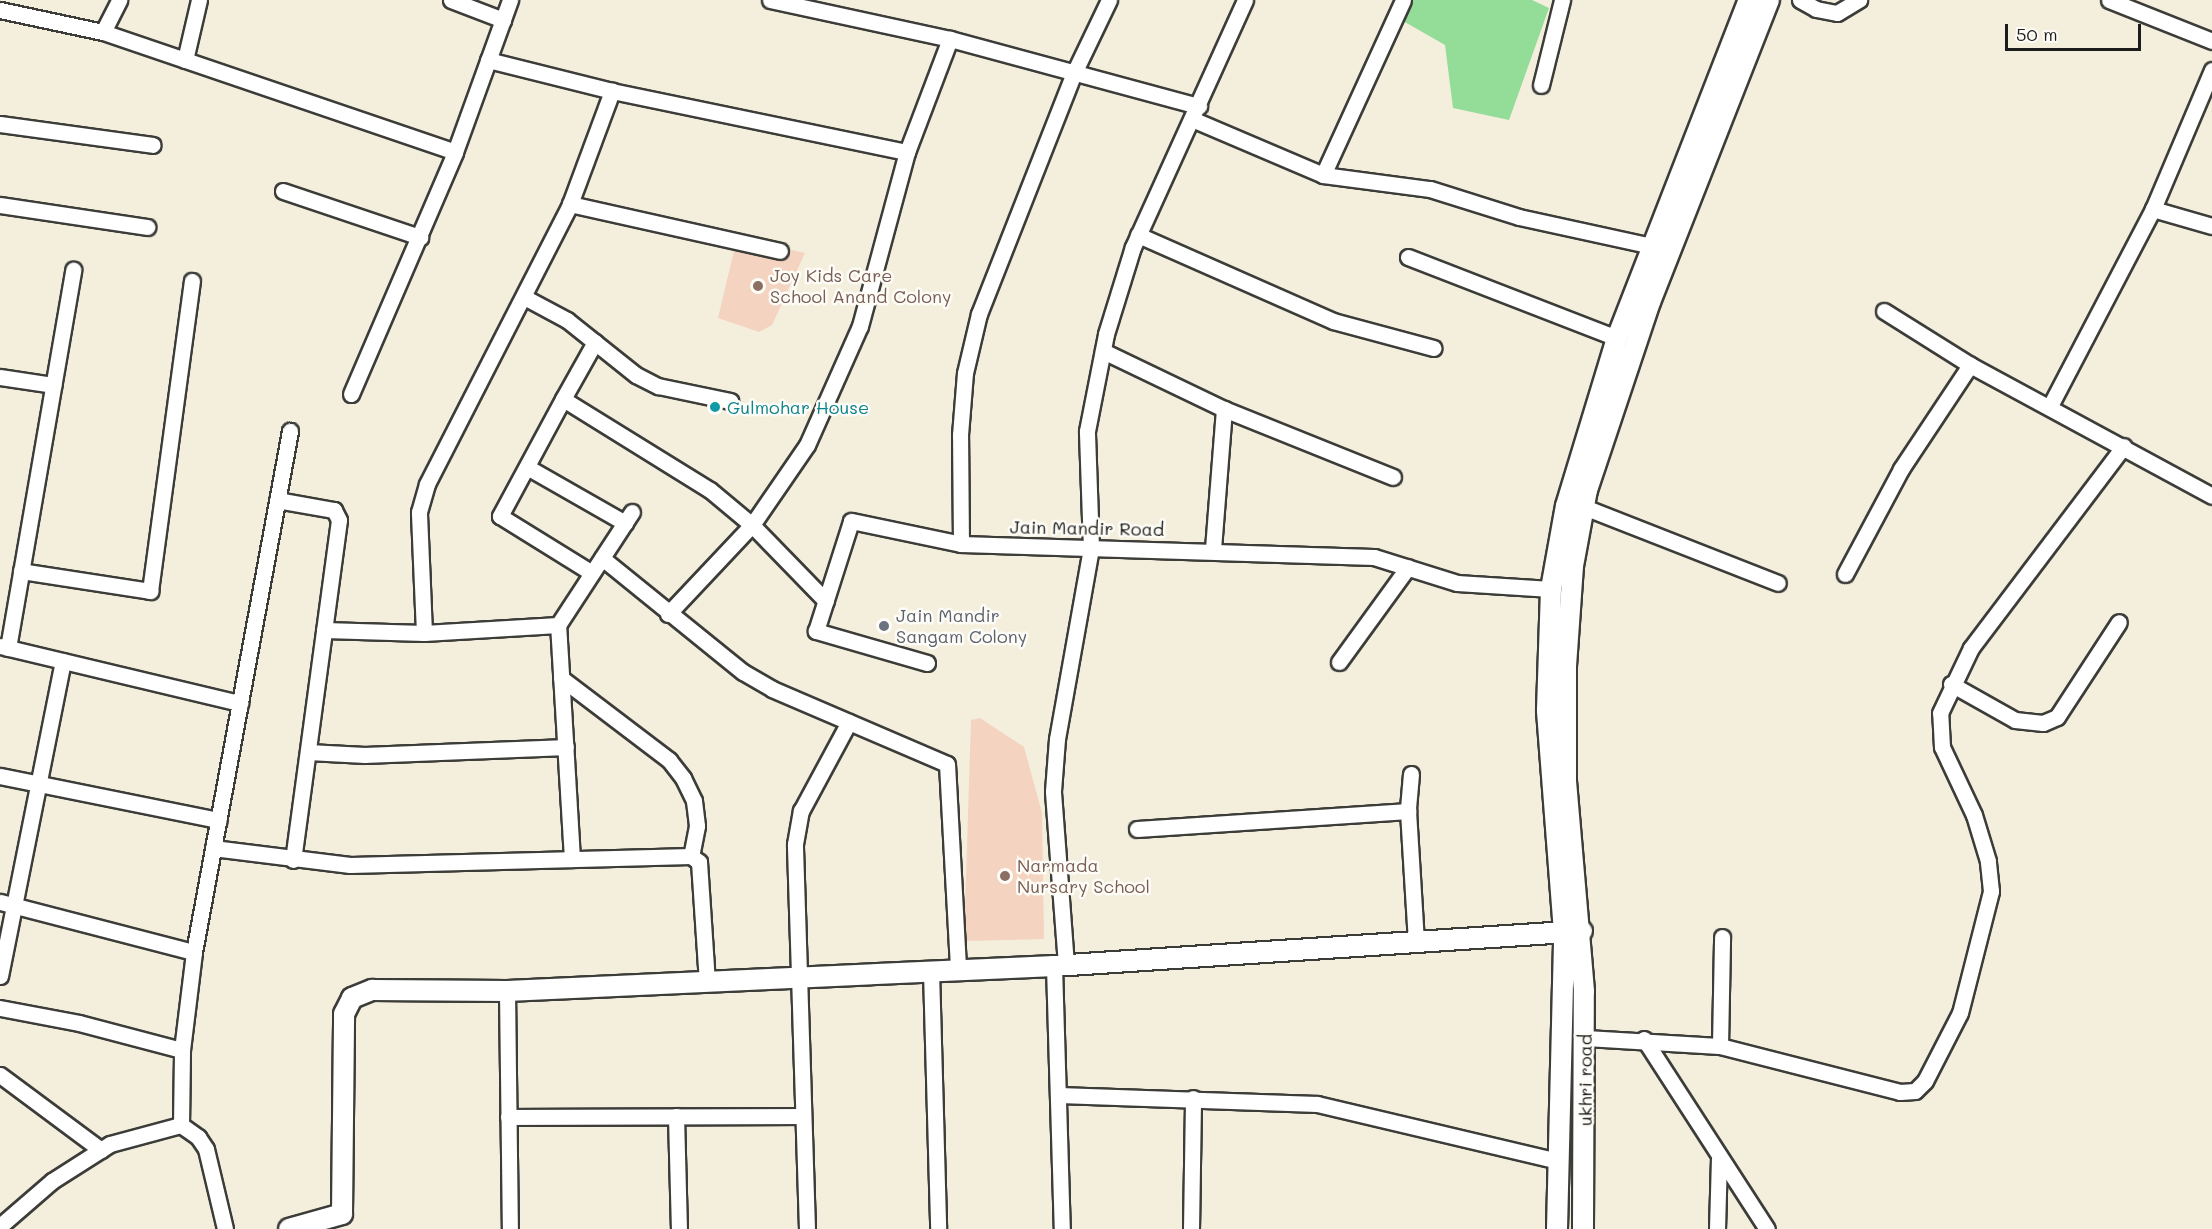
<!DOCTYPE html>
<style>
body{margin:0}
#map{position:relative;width:2212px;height:1229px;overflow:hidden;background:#f4efdd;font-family:Mali,sans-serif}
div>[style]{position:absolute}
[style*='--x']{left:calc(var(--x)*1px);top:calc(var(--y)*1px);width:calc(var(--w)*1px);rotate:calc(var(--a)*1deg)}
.built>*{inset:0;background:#f4d3c0}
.green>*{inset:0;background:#93dd99}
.roads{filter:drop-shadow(2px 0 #3c3c39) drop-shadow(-2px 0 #3c3c39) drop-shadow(0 2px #3c3c39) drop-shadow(0 -2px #3c3c39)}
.street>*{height:15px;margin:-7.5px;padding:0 7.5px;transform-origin:7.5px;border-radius:7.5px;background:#fff}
.secondary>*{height:20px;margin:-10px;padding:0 10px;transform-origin:10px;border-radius:10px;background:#fff}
.dots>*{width:16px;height:16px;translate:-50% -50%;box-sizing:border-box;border:3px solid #fdfcf7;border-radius:50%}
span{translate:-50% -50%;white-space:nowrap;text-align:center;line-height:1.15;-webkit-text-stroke:5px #fdfcf7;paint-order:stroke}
.education-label{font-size:18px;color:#785e54}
.left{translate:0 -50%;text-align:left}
.culture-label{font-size:18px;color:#0d838f}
.street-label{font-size:18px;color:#1c1c1c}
.worship-label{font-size:18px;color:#5b616d}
.scale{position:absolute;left:2005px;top:24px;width:136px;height:27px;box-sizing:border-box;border:3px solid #1c1c1c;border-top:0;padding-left:8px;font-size:18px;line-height:21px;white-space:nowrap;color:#1c1c1c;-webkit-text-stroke:4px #fdfcf7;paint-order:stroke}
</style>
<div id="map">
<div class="built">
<div style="clip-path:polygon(737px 238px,805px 253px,772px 325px,759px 332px,718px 318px)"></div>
<div style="clip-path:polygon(980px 718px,1024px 747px,1042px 813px,1044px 939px,964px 941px,971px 720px)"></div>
</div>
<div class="green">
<div style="clip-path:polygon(1412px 0,1532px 0,1549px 8px,1509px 120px,1453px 108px,1445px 45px,1403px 21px)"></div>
</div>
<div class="roads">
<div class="street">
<div style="--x:451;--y:0;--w:56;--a:21"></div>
<div style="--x:770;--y:0;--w:184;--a:12.2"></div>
<div style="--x:950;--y:39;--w:258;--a:15.1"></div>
<div style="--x:1800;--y:0;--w:18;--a:29"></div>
<div style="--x:1816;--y:9;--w:21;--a:11"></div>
<div style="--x:1837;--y:13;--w:26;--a:-31"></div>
<div style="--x:2109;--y:0;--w:111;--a:21.7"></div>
<div style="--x:0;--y:10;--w:105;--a:12.1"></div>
<div style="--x:103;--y:32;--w:372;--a:18.8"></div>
<div style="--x:103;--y:32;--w:36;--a:-63"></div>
<div style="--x:185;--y:60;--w:62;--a:-76.9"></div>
<div style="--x:488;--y:60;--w:128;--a:14"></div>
<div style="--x:612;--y:91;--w:301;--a:11.7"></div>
<div style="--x:1541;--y:85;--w:88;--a:-76.1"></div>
<div style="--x:1192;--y:119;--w:142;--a:23.1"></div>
<div style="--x:1323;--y:175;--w:192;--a:-65.4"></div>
<div style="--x:0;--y:124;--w:154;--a:7.8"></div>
<div style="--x:1323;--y:175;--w:108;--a:7.5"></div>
<div style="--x:1430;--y:189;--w:93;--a:17.5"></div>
<div style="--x:1519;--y:217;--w:136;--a:12.3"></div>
<div style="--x:283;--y:191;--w:145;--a:18.6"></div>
<div style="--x:570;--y:204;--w:215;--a:12.6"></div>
<div style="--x:0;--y:205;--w:149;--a:8.5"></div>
<div style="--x:2153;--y:209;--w:61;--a:16.1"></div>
<div style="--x:1138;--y:235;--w:213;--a:23.8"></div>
<div style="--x:1333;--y:321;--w:104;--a:15.1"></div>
<div style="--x:1408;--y:257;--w:224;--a:21.2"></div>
<div style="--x:524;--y:297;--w:49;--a:28.1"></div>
<div style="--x:567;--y:320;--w:88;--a:38.6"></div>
<div style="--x:636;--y:375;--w:25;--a:27"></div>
<div style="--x:658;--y:386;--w:74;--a:11.8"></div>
<div style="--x:1884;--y:311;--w:102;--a:32.1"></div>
<div style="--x:1970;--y:365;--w:275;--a:28.4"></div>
<div style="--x:595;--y:342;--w:65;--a:119.3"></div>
<div style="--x:563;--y:399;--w:173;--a:31.8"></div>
<div style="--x:710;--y:490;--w:55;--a:39.8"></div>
<div style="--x:752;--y:525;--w:106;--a:45.8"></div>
<div style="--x:1103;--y:351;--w:134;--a:25.6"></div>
<div style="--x:1224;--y:409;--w:141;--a:94.5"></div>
<div style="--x:0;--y:377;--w:54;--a:8.6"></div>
<div style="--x:351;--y:394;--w:263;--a:-66.7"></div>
<div style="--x:455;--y:152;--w:162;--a:-70.1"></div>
<div style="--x:563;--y:399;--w:133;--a:118.3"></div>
<div style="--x:500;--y:516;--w:108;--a:31.8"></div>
<div style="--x:2050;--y:406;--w:222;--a:-62.4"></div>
<div style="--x:2153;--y:209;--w:151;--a:-67"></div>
<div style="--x:1224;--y:409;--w:182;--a:21.9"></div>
<div style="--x:527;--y:467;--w:113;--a:29.7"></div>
<div style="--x:277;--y:500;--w:58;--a:10"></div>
<div style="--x:334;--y:510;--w:11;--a:63"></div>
<div style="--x:339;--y:520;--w:343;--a:97.7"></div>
<div style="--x:1584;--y:507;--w:208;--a:21.4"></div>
<div style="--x:961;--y:544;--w:109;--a:-90.5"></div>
<div style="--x:960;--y:435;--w:62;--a:-85.4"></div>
<div style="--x:965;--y:373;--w:61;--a:-76.7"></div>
<div style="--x:979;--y:314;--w:259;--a:-68.5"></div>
<div style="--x:1074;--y:73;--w:81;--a:-64.4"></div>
<div style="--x:602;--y:558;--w:181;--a:39"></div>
<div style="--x:743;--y:672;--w:34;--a:30"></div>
<div style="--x:772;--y:689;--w:190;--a:23.2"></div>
<div style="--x:947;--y:764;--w:206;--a:86.9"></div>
<div style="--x:21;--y:571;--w:131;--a:8.8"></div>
<div style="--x:150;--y:591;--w:313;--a:-82.3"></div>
<div style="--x:1845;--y:574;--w:119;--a:-61.9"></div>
<div style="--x:1901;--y:469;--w:125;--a:-56.4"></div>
<div style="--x:668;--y:614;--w:122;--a:-46.7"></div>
<div style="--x:752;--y:525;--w:97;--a:-55.5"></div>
<div style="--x:807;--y:445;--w:130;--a:-66"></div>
<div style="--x:860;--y:326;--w:180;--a:-74.9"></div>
<div style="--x:907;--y:152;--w:121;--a:-69.2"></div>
<div style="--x:324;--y:630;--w:100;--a:1.7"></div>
<div style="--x:424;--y:633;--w:134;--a:-3.4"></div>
<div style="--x:424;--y:633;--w:121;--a:-92.4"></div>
<div style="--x:419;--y:512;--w:29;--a:-74"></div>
<div style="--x:427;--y:484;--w:314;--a:-62.9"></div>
<div style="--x:570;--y:204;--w:121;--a:-69.6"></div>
<div style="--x:0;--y:646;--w:247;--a:13.4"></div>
<div style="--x:8;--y:648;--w:384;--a:-80.2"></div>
<div style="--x:1339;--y:662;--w:117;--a:-54"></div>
<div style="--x:927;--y:663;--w:116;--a:-163.9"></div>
<div style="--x:816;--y:631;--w:115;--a:-72.3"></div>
<div style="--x:851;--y:521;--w:112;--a:11.8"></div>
<div style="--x:961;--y:544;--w:413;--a:1.8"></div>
<div style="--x:1374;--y:557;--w:87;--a:17.4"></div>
<div style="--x:1457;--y:583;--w:94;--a:3.7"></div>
<div style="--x:561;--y:678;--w:136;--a:37.2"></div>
<div style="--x:669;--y:760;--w:23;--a:52"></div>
<div style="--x:683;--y:778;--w:25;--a:64"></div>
<div style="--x:694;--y:801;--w:25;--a:83"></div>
<div style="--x:697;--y:826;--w:31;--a:101"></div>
<div style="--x:1951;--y:684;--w:73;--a:29.4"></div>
<div style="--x:2015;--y:720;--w:28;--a:6"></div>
<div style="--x:2043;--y:723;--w:15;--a:-23"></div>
<div style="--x:2057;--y:717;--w:113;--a:-56.9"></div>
<div style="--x:308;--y:752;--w:57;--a:3"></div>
<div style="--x:365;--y:755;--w:201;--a:-2.3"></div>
<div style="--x:1411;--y:774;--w:37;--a:95"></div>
<div style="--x:1408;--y:811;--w:132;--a:86.5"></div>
<div style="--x:0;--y:776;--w:223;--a:11.4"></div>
<div style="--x:1137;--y:829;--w:272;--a:-3.8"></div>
<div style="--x:213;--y:848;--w:138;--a:7.1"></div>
<div style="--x:350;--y:865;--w:341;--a:-1.5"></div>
<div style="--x:691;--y:856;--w:10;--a:37"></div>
<div style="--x:699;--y:862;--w:119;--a:86.2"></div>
<div style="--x:572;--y:859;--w:234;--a:-93.4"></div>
<div style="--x:558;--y:625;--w:135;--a:-56.8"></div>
<div style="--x:0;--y:902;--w:200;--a:14.5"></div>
<div style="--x:1066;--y:965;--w:174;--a:-94.3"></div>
<div style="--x:1053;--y:791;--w:52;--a:-85.6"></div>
<div style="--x:1057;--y:739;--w:194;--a:-79.9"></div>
<div style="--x:1091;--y:548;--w:117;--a:-92"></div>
<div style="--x:1087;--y:431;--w:99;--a:-78.9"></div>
<div style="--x:1106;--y:334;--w:91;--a:-72.8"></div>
<div style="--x:1133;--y:247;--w:271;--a:-65.6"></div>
<div style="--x:1054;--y:966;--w:263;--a:88.3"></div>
<div style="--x:931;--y:971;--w:258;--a:88.4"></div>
<div style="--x:0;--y:976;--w:321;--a:-78.7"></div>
<div style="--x:507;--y:991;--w:238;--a:89.3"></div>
<div style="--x:0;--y:1008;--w:80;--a:10.8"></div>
<div style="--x:79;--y:1023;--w:106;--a:14.7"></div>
<div style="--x:1585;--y:1038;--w:135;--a:3.4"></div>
<div style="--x:1720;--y:1046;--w:109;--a:-88.9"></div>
<div style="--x:1644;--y:1039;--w:226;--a:57.1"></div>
<div style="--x:1720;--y:1046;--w:186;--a:14.3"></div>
<div style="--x:1900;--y:1092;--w:15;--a:-4"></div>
<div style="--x:1915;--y:1091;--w:14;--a:-45"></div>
<div style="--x:1925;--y:1081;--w:76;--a:-62.8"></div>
<div style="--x:1960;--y:1013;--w:126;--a:-75.7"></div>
<div style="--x:1991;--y:891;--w:30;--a:-96"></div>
<div style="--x:1988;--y:861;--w:48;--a:-106.9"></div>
<div style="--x:1974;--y:815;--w:75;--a:-115.2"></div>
<div style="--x:1942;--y:747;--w:34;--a:-93"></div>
<div style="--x:1940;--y:713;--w:72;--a:-64.5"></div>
<div style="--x:1971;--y:648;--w:253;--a:-52.9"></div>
<div style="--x:0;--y:1075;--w:126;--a:36.6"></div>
<div style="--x:1059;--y:1095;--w:258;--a:2"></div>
<div style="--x:1317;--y:1104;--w:249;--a:13.3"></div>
<div style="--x:676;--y:1116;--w:113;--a:88.5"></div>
<div style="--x:508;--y:1117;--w:295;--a:-0.2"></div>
<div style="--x:181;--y:1125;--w:75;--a:-89.2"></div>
<div style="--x:182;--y:1050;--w:99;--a:-83"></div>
<div style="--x:194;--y:952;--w:530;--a:-79.56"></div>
<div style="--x:0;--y:1226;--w:69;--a:-40.9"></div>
<div style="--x:52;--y:1181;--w:69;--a:-32.5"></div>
<div style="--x:110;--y:1144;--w:73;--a:-15"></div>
<div style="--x:181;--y:1125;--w:21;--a:35"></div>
<div style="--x:198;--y:1137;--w:14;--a:56"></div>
<div style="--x:206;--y:1149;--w:82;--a:76.6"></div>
<div style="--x:807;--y:1229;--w:385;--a:-91.8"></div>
<div style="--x:795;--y:844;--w:34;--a:-80"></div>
<div style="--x:801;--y:811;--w:101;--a:-61.7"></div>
<div style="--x:1191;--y:1229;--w:131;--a:-89.1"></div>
<div style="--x:1717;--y:1229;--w:70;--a:-88.4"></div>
</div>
<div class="secondary">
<div style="--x:289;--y:1229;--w:55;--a:-15.8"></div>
<div style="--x:342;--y:1214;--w:200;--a:-89.4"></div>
<div style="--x:344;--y:1014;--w:18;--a:-63"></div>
<div style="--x:352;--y:998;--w:22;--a:-22"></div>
<div style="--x:372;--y:990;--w:135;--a:0.4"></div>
<div style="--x:507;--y:991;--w:548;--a:-2.62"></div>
<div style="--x:1054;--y:966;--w:529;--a:-3.79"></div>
<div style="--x:1557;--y:1229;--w:297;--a:-88.6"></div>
<div style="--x:1564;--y:932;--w:223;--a:-94.4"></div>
<div style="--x:1547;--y:710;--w:121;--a:-88.1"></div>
<div style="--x:1551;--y:589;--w:84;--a:-79.8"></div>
<div style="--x:1566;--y:506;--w:176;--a:-73.1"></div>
<div style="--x:1617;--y:338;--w:363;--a:-68.7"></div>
<div style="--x:1583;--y:1229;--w:238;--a:-89.8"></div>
<div style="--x:1584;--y:991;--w:212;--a:-94.9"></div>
<div style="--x:1566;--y:780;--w:114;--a:-90"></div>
<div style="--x:1566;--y:666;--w:100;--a:-86"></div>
<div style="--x:1573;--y:566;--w:77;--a:-79.6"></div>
<div style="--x:1587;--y:490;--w:198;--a:-71.5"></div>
<div style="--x:1650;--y:302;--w:325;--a:-68.5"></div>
</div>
</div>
<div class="dots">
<div style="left:758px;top:286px;background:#8d6e63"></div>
<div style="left:715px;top:407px;background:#0f9aa8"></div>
<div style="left:884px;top:626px;background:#6b7280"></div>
<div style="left:1005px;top:876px;background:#8d6e63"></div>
</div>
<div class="education-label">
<span class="left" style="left:770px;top:286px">Joy Kids Care<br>School Anand Colony</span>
<span class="left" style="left:1017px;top:876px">Narmada<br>Nursary School</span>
</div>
<div class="culture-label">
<span class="left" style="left:727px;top:407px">Gulmohar House</span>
</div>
<div class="street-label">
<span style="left:1087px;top:528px;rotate:1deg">Jain Mandir Road</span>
<span style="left:1585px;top:1080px;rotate:-90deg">ukhri road</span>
</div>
<div class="worship-label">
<span class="left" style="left:896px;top:626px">Jain Mandir<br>Sangam Colony</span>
</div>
<div class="scale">50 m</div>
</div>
